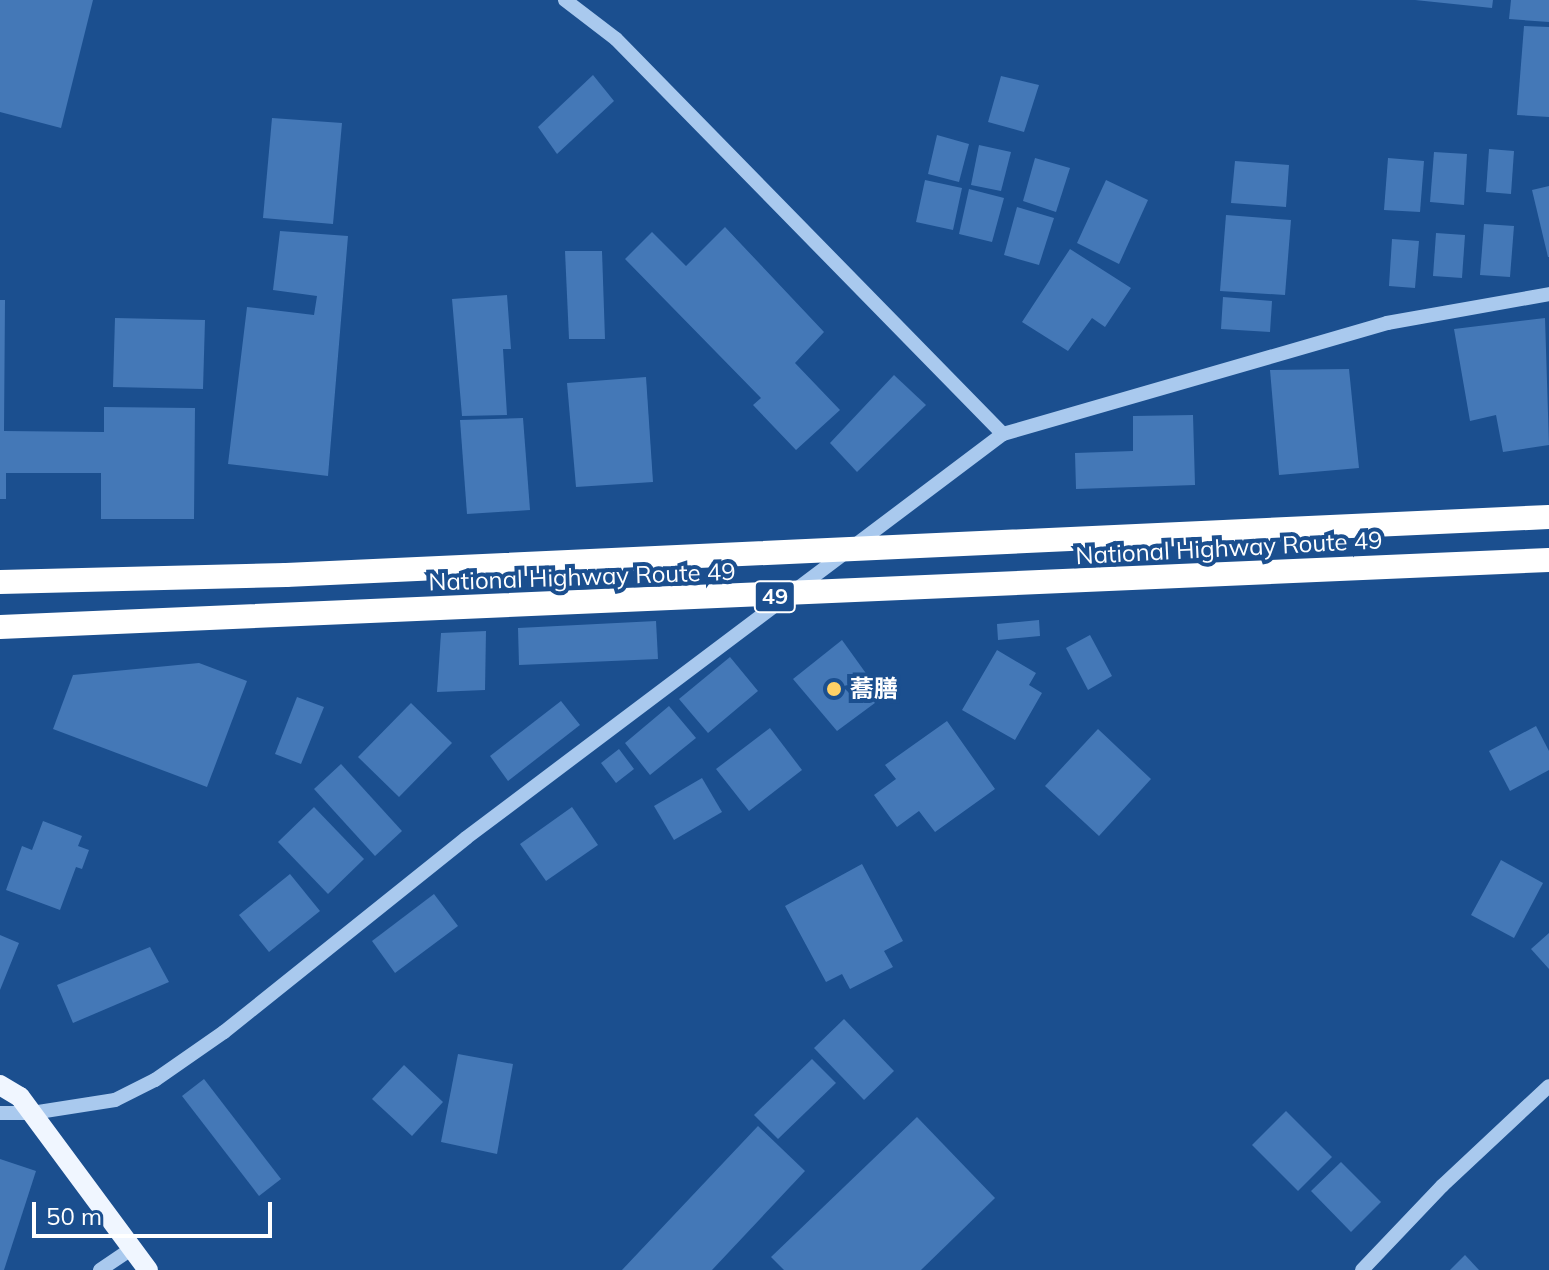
<!DOCTYPE html>
<meta charset="utf-8">
<style>
body{margin:0}
#map{position:relative;width:1549px;height:1270px;overflow:hidden;background:#1b4f8f;font-family:Mulish,"Noto Sans JP",sans-serif}
div>[style]{position:absolute}
[style*='--x']{left:calc(var(--x)*1px);top:calc(var(--y)*1px);width:calc(var(--w)*1px);rotate:calc(var(--a)*1deg)}
.building>*{inset:0;background:#4478b7}
.minor>*{height:14px;margin:-7px;padding:0 7px;transform-origin:7px;border-radius:7px;background:#a9c9ee}
.major>*{height:20px;margin:-10px;padding:0 10px;transform-origin:10px;border-radius:10px;background:#f0f6ff}
.highway>*{height:24px;margin:-12px;padding:0 12px;transform-origin:12px;border-radius:12px;background:#fff}
.dots>*{width:22px;height:22px;translate:-50% -50%;box-sizing:border-box;border:4px solid #1b4f8f;border-radius:50%}
span{translate:-50% -50%;white-space:nowrap;text-align:center;line-height:1.15;-webkit-text-stroke:8px #1b4f8f;paint-order:stroke}
.shield-label span{padding:2px 6px;background:#1b4f8f;border:2px solid;border-radius:6px;-webkit-text-stroke-width:0}
.shield-label{font-size:22px;color:#fff;font-weight:700}
.street-label{font-size:24px;color:#fff}
.poi-label{font-size:24px;color:#fff;font-weight:700}
.left{translate:0 -50%;text-align:left}
.scale{position:absolute;left:32px;top:1202px;width:240px;height:36px;box-sizing:border-box;border:4px solid #fff;border-top:0;padding-left:10px;font-size:24px;line-height:28px;white-space:nowrap;color:#fff;-webkit-text-stroke:6px #1b4f8f;paint-order:stroke}
</style>
<div id="map">
<div class="building">
<div style="clip-path:polygon(0 0,93px 0,61px 128px,0 112px)"></div>
<div style="clip-path:polygon(1415px 0,1493px 0,1492px 8px)"></div>
<div style="clip-path:polygon(1511px 0,1549px 0,1549px 22px,1509px 19px)"></div>
<div style="clip-path:polygon(1524px 26px,1549px 27px,1549px 117px,1517px 115px)"></div>
<div style="clip-path:polygon(593px 75px,614px 101px,557px 154px,538px 127px)"></div>
<div style="clip-path:polygon(1001px 76px,1039px 85px,1024px 132px,988px 122px)"></div>
<div style="clip-path:polygon(272px 118px,342px 123px,333px 224px,263px 218px)"></div>
<div style="clip-path:polygon(937px 135px,969px 144px,959px 182px,928px 174px)"></div>
<div style="clip-path:polygon(979px 145px,1011px 152px,1001px 191px,971px 185px)"></div>
<div style="clip-path:polygon(1489px 149px,1514px 151px,1511px 194px,1486px 192px)"></div>
<div style="clip-path:polygon(1434px 152px,1467px 154px,1464px 205px,1430px 202px)"></div>
<div style="clip-path:polygon(1035px 158px,1070px 168px,1056px 212px,1023px 201px)"></div>
<div style="clip-path:polygon(1388px 158px,1424px 161px,1420px 212px,1384px 210px)"></div>
<div style="clip-path:polygon(1235px 161px,1289px 165px,1286px 207px,1231px 203px)"></div>
<div style="clip-path:polygon(925px 180px,962px 188px,953px 230px,916px 222px)"></div>
<div style="clip-path:polygon(1106px 180px,1148px 200px,1119px 264px,1077px 243px)"></div>
<div style="clip-path:polygon(1549px 186px,1549px 257px,1548px 257px,1532px 190px)"></div>
<div style="clip-path:polygon(969px 189px,1004px 198px,992px 242px,959px 234px)"></div>
<div style="clip-path:polygon(1017px 207px,1054px 218px,1039px 265px,1004px 255px)"></div>
<div style="clip-path:polygon(1226px 215px,1291px 220px,1285px 295px,1220px 291px)"></div>
<div style="clip-path:polygon(1484px 224px,1514px 226px,1510px 277px,1480px 275px)"></div>
<div style="clip-path:polygon(725px 227px,824px 332px,795px 363px,840px 410px,796px 450px,753px 405px,761px 398px,625px 259px,652px 232px,686px 266px)"></div>
<div style="clip-path:polygon(280px 231px,348px 236px,328px 476px,228px 464px,247px 307px,314px 315px,317px 296px,273px 290px)"></div>
<div style="clip-path:polygon(1436px 233px,1465px 235px,1462px 278px,1433px 276px)"></div>
<div style="clip-path:polygon(1392px 239px,1419px 241px,1415px 288px,1389px 286px)"></div>
<div style="clip-path:polygon(1070px 249px,1131px 288px,1105px 327px,1092px 318px,1068px 351px,1022px 322px)"></div>
<div style="clip-path:polygon(565px 251px,602px 251px,605px 339px,569px 339px)"></div>
<div style="clip-path:polygon(507px 295px,511px 349px,503px 349px,507px 415px,462px 416px,452px 299px)"></div>
<div style="clip-path:polygon(1223px 297px,1272px 301px,1270px 332px,1221px 329px)"></div>
<div style="clip-path:polygon(0 300px,5px 300px,4px 431px,104px 432px,104px 407px,195px 408px,194px 519px,101px 519px,101px 473px,6px 473px,6px 499px,0 499px)"></div>
<div style="clip-path:polygon(115px 318px,205px 320px,203px 389px,113px 387px)"></div>
<div style="clip-path:polygon(1545px 318px,1549px 445px,1503px 452px,1496px 415px,1470px 421px,1454px 329px)"></div>
<div style="clip-path:polygon(1349px 369px,1359px 468px,1279px 475px,1270px 370px)"></div>
<div style="clip-path:polygon(894px 375px,926px 405px,857px 472px,830px 443px)"></div>
<div style="clip-path:polygon(646px 377px,653px 482px,576px 487px,567px 383px)"></div>
<div style="clip-path:polygon(1193px 415px,1195px 485px,1076px 489px,1075px 453px,1133px 451px,1133px 416px)"></div>
<div style="clip-path:polygon(523px 418px,530px 510px,467px 514px,460px 420px)"></div>
<div style="clip-path:polygon(1039px 620px,1040px 636px,998px 640px,997px 624px)"></div>
<div style="clip-path:polygon(656px 621px,658px 659px,519px 665px,518px 628px)"></div>
<div style="clip-path:polygon(486px 631px,485px 690px,437px 692px,441px 633px)"></div>
<div style="clip-path:polygon(1090px 635px,1112px 676px,1088px 690px,1066px 648px)"></div>
<div style="clip-path:polygon(842px 640px,883px 697px,837px 731px,793px 679px)"></div>
<div style="clip-path:polygon(997px 650px,1036px 673px,1029px 685px,1042px 693px,1015px 740px,962px 710px)"></div>
<div style="clip-path:polygon(730px 657px,758px 691px,708px 733px,679px 699px)"></div>
<div style="clip-path:polygon(199px 663px,247px 681px,207px 787px,53px 729px,73px 675px)"></div>
<div style="clip-path:polygon(297px 697px,324px 707px,301px 764px,275px 754px)"></div>
<div style="clip-path:polygon(561px 701px,580px 725px,508px 781px,490px 756px)"></div>
<div style="clip-path:polygon(411px 703px,452px 743px,399px 797px,358px 757px)"></div>
<div style="clip-path:polygon(669px 706px,696px 738px,650px 775px,625px 743px)"></div>
<div style="clip-path:polygon(947px 721px,995px 789px,935px 832px,919px 811px,897px 827px,874px 795px,896px 779px,885px 765px)"></div>
<div style="clip-path:polygon(1536px 726px,1549px 751px,1549px 770px,1510px 791px,1489px 751px)"></div>
<div style="clip-path:polygon(770px 728px,802px 770px,749px 811px,716px 769px)"></div>
<div style="clip-path:polygon(1098px 729px,1151px 779px,1099px 836px,1045px 786px)"></div>
<div style="clip-path:polygon(619px 749px,634px 769px,616px 783px,601px 763px)"></div>
<div style="clip-path:polygon(341px 764px,402px 831px,375px 856px,314px 789px)"></div>
<div style="clip-path:polygon(702px 778px,722px 812px,674px 840px,654px 806px)"></div>
<div style="clip-path:polygon(314px 807px,364px 859px,328px 894px,278px 842px)"></div>
<div style="clip-path:polygon(572px 807px,598px 845px,546px 881px,520px 844px)"></div>
<div style="clip-path:polygon(43px 821px,82px 836px,78px 846px,89px 850px,82px 869px,76px 867px,60px 910px,6px 890px,22px 846px,32px 850px)"></div>
<div style="clip-path:polygon(1501px 860px,1543px 883px,1514px 938px,1471px 915px)"></div>
<div style="clip-path:polygon(862px 864px,903px 941px,884px 951px,893px 967px,850px 989px,842px 974px,826px 982px,785px 906px)"></div>
<div style="clip-path:polygon(290px 874px,320px 911px,269px 952px,239px 915px)"></div>
<div style="clip-path:polygon(434px 894px,458px 926px,395px 973px,372px 941px)"></div>
<div style="clip-path:polygon(1549px 933px,1549px 969px,1531px 949px)"></div>
<div style="clip-path:polygon(0 935px,19px 943px,0 990px)"></div>
<div style="clip-path:polygon(150px 947px,169px 982px,73px 1023px,57px 985px)"></div>
<div style="clip-path:polygon(844px 1019px,894px 1071px,864px 1100px,814px 1048px)"></div>
<div style="clip-path:polygon(458px 1054px,513px 1064px,497px 1154px,441px 1142px)"></div>
<div style="clip-path:polygon(812px 1059px,836px 1083px,778px 1139px,754px 1115px)"></div>
<div style="clip-path:polygon(404px 1065px,443px 1102px,412px 1136px,372px 1099px)"></div>
<div style="clip-path:polygon(204px 1079px,281px 1179px,259px 1196px,182px 1096px)"></div>
<div style="clip-path:polygon(1286px 1111px,1332px 1157px,1298px 1191px,1252px 1145px)"></div>
<div style="clip-path:polygon(917px 1117px,995px 1198px,921px 1270px,784px 1270px,771px 1257px)"></div>
<div style="clip-path:polygon(758px 1126px,805px 1171px,712px 1270px,622px 1270px)"></div>
<div style="clip-path:polygon(0 1159px,36px 1171px,4px 1270px,0 1270px)"></div>
<div style="clip-path:polygon(1341px 1162px,1381px 1202px,1351px 1232px,1311px 1191px)"></div>
<div style="clip-path:polygon(1465px 1255px,1479px 1270px,1450px 1270px)"></div>
</div>
<div class="minor">
<div style="--x:565;--y:0;--w:64;--a:37.4"></div>
<div style="--x:616;--y:39;--w:553;--a:45.59"></div>
<div style="--x:0;--y:1113;--w:32;--a:0"></div>
<div style="--x:32;--y:1113;--w:84;--a:-8.9"></div>
<div style="--x:115;--y:1100;--w:45;--a:-26.6"></div>
<div style="--x:155;--y:1080;--w:84;--a:-34.8"></div>
<div style="--x:224;--y:1032;--w:310;--a:-38.7"></div>
<div style="--x:466;--y:838;--w:672;--a:-36.96"></div>
<div style="--x:1003;--y:434;--w:400;--a:-16.1"></div>
<div style="--x:1387;--y:323;--w:165;--a:-10.1"></div>
<div style="--x:100;--y:1270;--w:36;--a:-34"></div>
<div style="--x:1362;--y:1270;--w:116;--a:-46.4"></div>
<div style="--x:1442;--y:1186;--w:146;--a:-43.1"></div>
</div>
<div class="major">
<div style="--x:0;--y:1085;--w:23;--a:31"></div>
<div style="--x:20;--y:1097;--w:215;--a:53.5"></div>
</div>
<div class="highway">
<div style="--x:0;--y:582;--w:286;--a:-1.4"></div>
<div style="--x:286;--y:575;--w:1264;--a:-2.63"></div>
<div style="--x:0;--y:627;--w:1550;--a:-2.48"></div>
</div>
<div class="dots">
<div style="left:834px;top:689px;background:#ffd166"></div>
</div>
<div class="shield-label">
<span style="left:775px;top:597px">49</span>
</div>
<div class="street-label">
<span style="left:1229px;top:548px;rotate:-3deg">National Highway Route 49</span>
<span style="left:582px;top:577px;rotate:-2deg">National Highway Route 49</span>
</div>
<div class="poi-label">
<span class="left" style="left:850px;top:689px">蕎膳</span>
</div>
<div class="scale">50 m</div>
</div>
